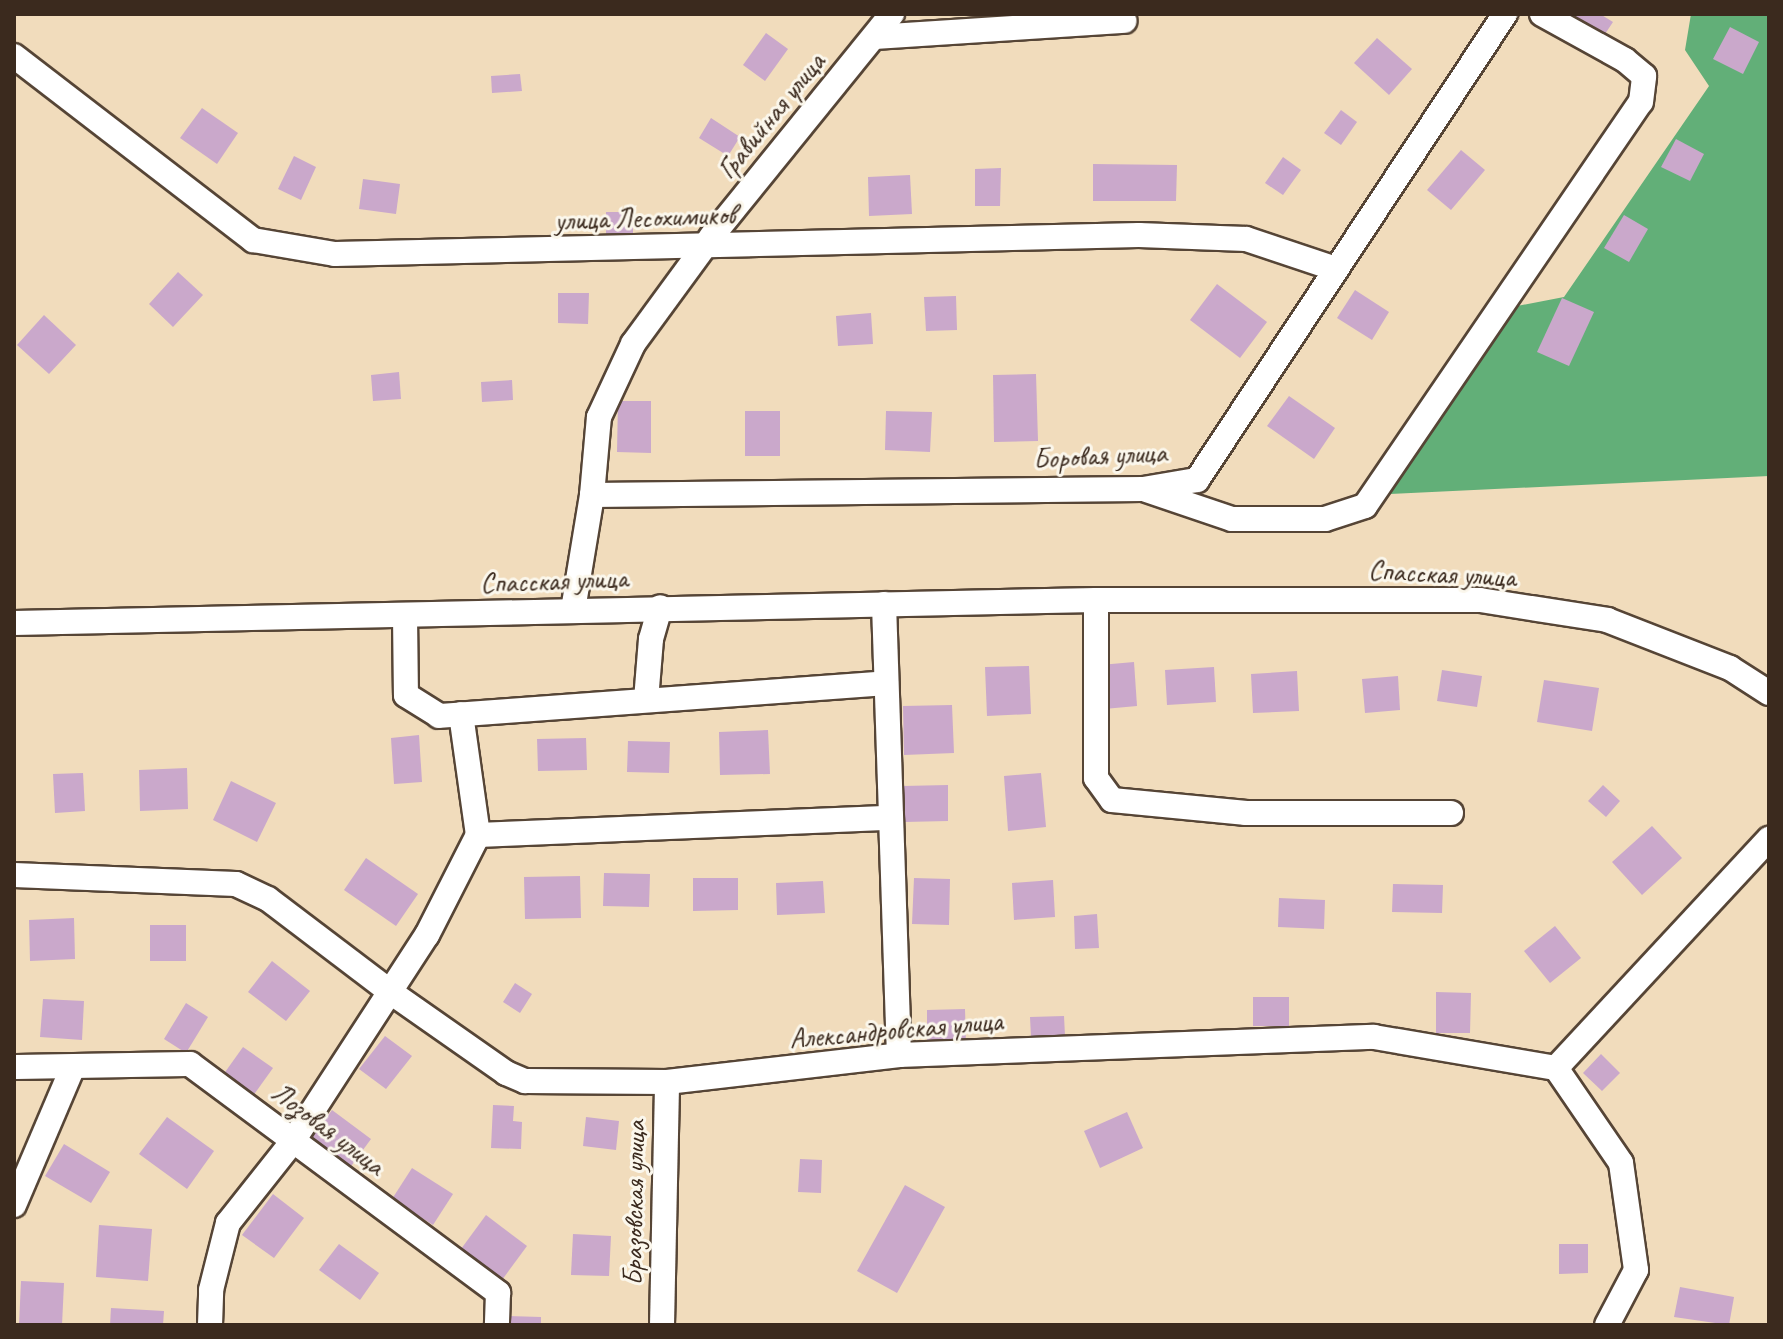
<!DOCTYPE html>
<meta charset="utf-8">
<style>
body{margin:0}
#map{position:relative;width:1783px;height:1339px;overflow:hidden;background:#f1dcbc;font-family:Caveat,sans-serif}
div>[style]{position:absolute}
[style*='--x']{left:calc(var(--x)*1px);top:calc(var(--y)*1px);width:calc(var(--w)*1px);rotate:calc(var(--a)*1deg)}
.forest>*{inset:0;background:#62af78}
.building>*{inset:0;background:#caa8cb}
.roads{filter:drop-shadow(2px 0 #564536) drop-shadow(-2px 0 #564536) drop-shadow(0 2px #564536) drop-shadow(0 -2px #564536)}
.minor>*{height:24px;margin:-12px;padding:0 12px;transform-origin:12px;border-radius:12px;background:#fff}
span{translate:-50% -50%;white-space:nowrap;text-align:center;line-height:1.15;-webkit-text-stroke:6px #fbf7ec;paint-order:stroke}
.street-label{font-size:28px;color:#3b2a1e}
.frame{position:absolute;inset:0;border:16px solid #3b2a1e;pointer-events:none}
</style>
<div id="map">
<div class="forest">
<div style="clip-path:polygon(1691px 14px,1769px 14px,1769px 476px,1390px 494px,1496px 310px,1564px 297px,1709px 86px,1685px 50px)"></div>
</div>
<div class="building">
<div style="clip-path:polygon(1566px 14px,1600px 14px,1613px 22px,1603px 37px)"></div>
<div style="clip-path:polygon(1730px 27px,1759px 42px,1743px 74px,1713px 59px)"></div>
<div style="clip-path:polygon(766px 33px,788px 49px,765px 81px,743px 65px)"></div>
<div style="clip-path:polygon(1377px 38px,1412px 69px,1389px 95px,1354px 63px)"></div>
<div style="clip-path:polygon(520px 74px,522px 91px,492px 93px,491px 76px)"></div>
<div style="clip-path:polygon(202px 108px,238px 133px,217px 164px,180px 138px)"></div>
<div style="clip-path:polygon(1341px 110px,1357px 122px,1341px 145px,1324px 133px)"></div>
<div style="clip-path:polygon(711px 118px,740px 137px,728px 156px,699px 138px)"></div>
<div style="clip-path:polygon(1676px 139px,1704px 154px,1690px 181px,1661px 167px)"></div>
<div style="clip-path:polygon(1461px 150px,1485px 170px,1451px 210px,1427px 190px)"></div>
<div style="clip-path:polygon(294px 156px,316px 167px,301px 200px,278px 189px)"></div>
<div style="clip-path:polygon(1283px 157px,1301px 170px,1283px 195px,1265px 183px)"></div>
<div style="clip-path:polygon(1093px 164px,1177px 165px,1176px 201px,1093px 201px)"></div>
<div style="clip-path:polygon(1001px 168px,1000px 206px,975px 206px,975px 169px)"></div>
<div style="clip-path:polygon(910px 175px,912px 214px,869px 216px,868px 177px)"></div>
<div style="clip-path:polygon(363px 179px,400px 184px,396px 214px,359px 209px)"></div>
<div style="clip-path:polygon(606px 212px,633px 212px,633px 239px,606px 239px)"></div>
<div style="clip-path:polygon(1624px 215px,1648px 229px,1629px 262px,1604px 248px)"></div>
<div style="clip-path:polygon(178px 272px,203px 295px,173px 327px,149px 304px)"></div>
<div style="clip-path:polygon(1217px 284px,1267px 322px,1240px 358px,1190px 320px)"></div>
<div style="clip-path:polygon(1355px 290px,1389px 312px,1372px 340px,1337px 318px)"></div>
<div style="clip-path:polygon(558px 293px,589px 293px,588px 324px,558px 323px)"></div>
<div style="clip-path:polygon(956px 296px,957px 330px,926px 331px,924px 297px)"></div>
<div style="clip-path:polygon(1562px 298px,1594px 312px,1569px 366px,1537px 352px)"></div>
<div style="clip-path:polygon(871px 313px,873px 344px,838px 346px,836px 316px)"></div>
<div style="clip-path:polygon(44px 315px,76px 345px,49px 374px,17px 345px)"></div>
<div style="clip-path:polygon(399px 372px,401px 399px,373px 401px,371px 375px)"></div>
<div style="clip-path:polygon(1036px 374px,1038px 441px,994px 442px,993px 375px)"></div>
<div style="clip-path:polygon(512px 380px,513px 400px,482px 402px,481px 382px)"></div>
<div style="clip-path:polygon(1289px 396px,1335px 428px,1314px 459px,1267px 426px)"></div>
<div style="clip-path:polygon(618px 401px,651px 401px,651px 453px,617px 452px)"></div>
<div style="clip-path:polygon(745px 411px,780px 411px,780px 456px,745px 456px)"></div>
<div style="clip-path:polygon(886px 411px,932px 412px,930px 452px,885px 450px)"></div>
<div style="clip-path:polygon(1134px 662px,1137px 706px,1104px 709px,1100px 665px)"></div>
<div style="clip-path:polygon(1029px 666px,1031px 714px,987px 716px,985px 667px)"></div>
<div style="clip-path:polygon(1214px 667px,1216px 702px,1167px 705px,1165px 670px)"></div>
<div style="clip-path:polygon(1442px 670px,1482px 676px,1477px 707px,1437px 701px)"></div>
<div style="clip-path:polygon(1297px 671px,1299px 711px,1253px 713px,1251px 674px)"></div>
<div style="clip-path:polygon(1398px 676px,1400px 710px,1365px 713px,1362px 679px)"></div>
<div style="clip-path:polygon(1544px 680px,1599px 688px,1592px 731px,1537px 722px)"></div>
<div style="clip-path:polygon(952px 705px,954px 753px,904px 755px,903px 706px)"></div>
<div style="clip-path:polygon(768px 730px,770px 774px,720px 775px,719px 732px)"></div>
<div style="clip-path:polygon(419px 735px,422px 782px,394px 784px,391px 738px)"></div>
<div style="clip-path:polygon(586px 738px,587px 770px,538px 771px,537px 739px)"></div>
<div style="clip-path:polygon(628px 741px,670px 742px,669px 773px,627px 772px)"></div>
<div style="clip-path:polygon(187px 768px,188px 809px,140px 811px,139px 770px)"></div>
<div style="clip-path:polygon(83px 773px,85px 811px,55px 813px,53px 774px)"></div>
<div style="clip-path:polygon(1041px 773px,1046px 827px,1008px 831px,1004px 776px)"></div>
<div style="clip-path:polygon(231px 781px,276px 803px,257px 842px,213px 820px)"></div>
<div style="clip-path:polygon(948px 785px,948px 821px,904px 822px,903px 786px)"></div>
<div style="clip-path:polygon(1603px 785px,1620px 801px,1606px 817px,1588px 801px)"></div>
<div style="clip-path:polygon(1652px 826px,1682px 858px,1642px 895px,1612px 862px)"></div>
<div style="clip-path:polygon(366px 858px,418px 894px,396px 926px,344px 890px)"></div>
<div style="clip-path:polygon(604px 873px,650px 874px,649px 907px,603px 906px)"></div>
<div style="clip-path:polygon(580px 876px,581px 918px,525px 919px,524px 877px)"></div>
<div style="clip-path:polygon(693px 878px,738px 878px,738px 910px,693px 911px)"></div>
<div style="clip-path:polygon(914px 878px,950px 879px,949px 925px,912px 924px)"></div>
<div style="clip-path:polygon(1053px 880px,1055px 917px,1014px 920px,1012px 883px)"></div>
<div style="clip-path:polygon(823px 881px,825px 913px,777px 915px,776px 883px)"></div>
<div style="clip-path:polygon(1393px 884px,1443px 885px,1442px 913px,1392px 912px)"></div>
<div style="clip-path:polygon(1279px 898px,1325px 900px,1324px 929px,1278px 927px)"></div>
<div style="clip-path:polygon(1097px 914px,1099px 948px,1075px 949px,1074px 916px)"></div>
<div style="clip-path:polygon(74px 918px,75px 959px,30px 961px,29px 920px)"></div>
<div style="clip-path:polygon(150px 925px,186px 925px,186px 961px,150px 961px)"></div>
<div style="clip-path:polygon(1555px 926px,1581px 958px,1550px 983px,1524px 951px)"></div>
<div style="clip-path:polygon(272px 961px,310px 991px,286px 1021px,248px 992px)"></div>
<div style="clip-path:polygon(515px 983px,532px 994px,520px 1013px,503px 1002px)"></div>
<div style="clip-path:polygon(1436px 992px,1471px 993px,1470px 1033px,1436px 1033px)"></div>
<div style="clip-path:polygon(1253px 997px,1289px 997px,1289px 1026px,1253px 1026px)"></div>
<div style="clip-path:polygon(43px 999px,84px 1001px,82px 1040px,40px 1037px)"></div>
<div style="clip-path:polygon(186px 1003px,208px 1017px,186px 1053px,164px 1039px)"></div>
<div style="clip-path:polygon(965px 1009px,966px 1045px,927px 1046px,927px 1010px)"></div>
<div style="clip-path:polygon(1064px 1016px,1065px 1036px,1031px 1037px,1030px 1017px)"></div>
<div style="clip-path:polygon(385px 1036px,412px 1056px,386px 1089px,359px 1069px)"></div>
<div style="clip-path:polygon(243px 1047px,273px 1068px,253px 1096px,223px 1075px)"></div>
<div style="clip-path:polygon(1601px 1054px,1620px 1073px,1602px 1091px,1583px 1073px)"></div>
<div style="clip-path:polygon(493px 1105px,514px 1106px,513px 1121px,522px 1122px,521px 1149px,491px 1148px)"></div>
<div style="clip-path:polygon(332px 1110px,371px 1139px,349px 1169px,310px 1140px)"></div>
<div style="clip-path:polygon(1127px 1112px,1143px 1148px,1100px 1168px,1084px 1131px)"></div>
<div style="clip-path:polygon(167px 1117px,214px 1151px,187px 1189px,139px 1154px)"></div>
<div style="clip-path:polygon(586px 1117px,619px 1121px,616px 1150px,583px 1146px)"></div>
<div style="clip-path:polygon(64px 1144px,110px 1172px,91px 1203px,45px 1176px)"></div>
<div style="clip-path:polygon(800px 1159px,822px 1160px,821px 1193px,798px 1192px)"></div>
<div style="clip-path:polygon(412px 1168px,453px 1194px,433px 1225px,392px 1199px)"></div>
<div style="clip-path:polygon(905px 1185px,945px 1207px,897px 1293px,857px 1271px)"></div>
<div style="clip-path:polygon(273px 1194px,304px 1218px,274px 1258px,242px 1235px)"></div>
<div style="clip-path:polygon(486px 1215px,527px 1246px,502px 1280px,461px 1249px)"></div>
<div style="clip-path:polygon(99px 1225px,152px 1229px,148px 1281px,96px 1277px)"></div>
<div style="clip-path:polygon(573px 1234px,611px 1236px,609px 1276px,571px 1275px)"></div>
<div style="clip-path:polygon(339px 1244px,379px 1273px,360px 1300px,319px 1270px)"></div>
<div style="clip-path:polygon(1559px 1244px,1588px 1244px,1588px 1273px,1559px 1274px)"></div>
<div style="clip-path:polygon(21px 1281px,64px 1283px,62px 1325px,19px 1325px)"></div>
<div style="clip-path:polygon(1680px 1287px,1734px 1297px,1729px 1325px,1674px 1317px)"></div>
<div style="clip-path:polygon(111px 1308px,164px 1311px,163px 1325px,110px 1325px)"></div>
<div style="clip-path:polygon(507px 1316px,541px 1317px,541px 1325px,507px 1325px)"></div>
</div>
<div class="roads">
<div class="minor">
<div style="--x:875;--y:37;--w:250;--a:-3.7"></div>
<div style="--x:14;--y:56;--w:302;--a:37.6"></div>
<div style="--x:253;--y:240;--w:83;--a:9.7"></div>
<div style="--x:335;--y:254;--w:804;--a:-1.35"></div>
<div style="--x:1139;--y:235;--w:107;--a:2.1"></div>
<div style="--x:1246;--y:239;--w:95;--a:18.4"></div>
<div style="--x:1146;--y:490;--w:91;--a:18.6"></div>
<div style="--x:1232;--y:519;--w:93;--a:0"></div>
<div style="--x:1325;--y:519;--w:42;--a:-18"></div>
<div style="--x:1365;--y:506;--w:489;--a:-55.7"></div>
<div style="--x:1641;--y:102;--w:26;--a:-83"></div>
<div style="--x:1644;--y:76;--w:25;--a:-140"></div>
<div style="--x:1625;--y:60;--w:95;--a:-151"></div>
<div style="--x:592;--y:495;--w:551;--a:-0.62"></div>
<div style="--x:1143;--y:489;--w:55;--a:-9.5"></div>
<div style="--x:1197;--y:480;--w:559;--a:-56.54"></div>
<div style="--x:1096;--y:600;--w:178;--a:90"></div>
<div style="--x:1096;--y:778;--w:27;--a:54"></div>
<div style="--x:1112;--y:800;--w:135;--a:5.5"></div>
<div style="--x:1246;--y:813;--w:205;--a:0"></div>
<div style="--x:884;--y:604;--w:451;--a:88.1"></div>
<div style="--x:573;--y:610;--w:117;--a:-80.6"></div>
<div style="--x:592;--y:495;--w:78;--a:-84.9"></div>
<div style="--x:599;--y:417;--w:81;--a:-65"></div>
<div style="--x:633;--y:344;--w:134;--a:-53.8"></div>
<div style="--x:712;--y:236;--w:286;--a:-51"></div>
<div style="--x:405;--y:616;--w:79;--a:89.3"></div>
<div style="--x:406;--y:695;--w:39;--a:32"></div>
<div style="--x:439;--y:716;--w:447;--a:-4.2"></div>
<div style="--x:14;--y:623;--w:1082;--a:-1.22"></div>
<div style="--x:1096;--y:600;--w:384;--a:0"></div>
<div style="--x:1480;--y:600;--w:129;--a:8.9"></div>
<div style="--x:1607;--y:620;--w:132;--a:21.3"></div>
<div style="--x:1730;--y:668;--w:46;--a:32.7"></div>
<div style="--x:646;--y:700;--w:61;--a:-85.3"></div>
<div style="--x:651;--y:639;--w:33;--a:-74"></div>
<div style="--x:478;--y:835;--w:412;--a:-2.4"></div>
<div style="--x:14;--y:875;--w:222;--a:2.3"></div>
<div style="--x:236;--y:884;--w:35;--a:25"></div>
<div style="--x:268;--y:899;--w:152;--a:37.2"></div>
<div style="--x:389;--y:991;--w:143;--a:35"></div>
<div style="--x:506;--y:1073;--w:21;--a:23"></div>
<div style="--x:525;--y:1081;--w:142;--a:0.4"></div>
<div style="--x:667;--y:1082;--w:234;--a:-6.6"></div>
<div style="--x:899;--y:1055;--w:475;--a:-2.2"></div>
<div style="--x:1374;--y:1037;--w:185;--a:9.7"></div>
<div style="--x:1556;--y:1068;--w:115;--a:55.6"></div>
<div style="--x:1621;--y:1163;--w:108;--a:82"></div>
<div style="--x:1636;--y:1270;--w:62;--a:117.8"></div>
<div style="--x:14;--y:1067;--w:176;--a:-1"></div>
<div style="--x:190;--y:1064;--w:384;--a:36.6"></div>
<div style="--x:498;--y:1293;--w:32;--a:92"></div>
<div style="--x:1556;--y:1068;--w:313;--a:-47.1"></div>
<div style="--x:14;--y:1205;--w:150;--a:-66.9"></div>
<div style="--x:210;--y:1325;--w:35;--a:-88"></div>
<div style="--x:211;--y:1290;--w:69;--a:-75.8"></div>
<div style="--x:228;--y:1223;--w:105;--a:-51.6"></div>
<div style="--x:293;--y:1141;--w:246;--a:-57"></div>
<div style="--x:427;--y:935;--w:112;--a:-63"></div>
<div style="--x:478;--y:835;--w:122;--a:-98"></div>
<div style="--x:662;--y:1325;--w:243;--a:-88.8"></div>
</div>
</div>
<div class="street-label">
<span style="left:771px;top:116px;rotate:-51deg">Гравийная улица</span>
<span style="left:645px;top:218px;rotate:-2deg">улица Лесохимиков</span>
<span style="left:1100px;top:456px;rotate:-3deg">Боровая улица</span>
<span style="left:1442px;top:574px;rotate:3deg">Спасская улица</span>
<span style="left:554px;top:581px;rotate:-2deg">Спасская улица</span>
<span style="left:896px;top:1030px;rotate:-5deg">Александровская улица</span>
<span style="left:328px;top:1129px;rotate:37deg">Лозовая улица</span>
<span style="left:634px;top:1203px;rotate:-89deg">Бразовская улица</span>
</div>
<div class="frame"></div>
</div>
